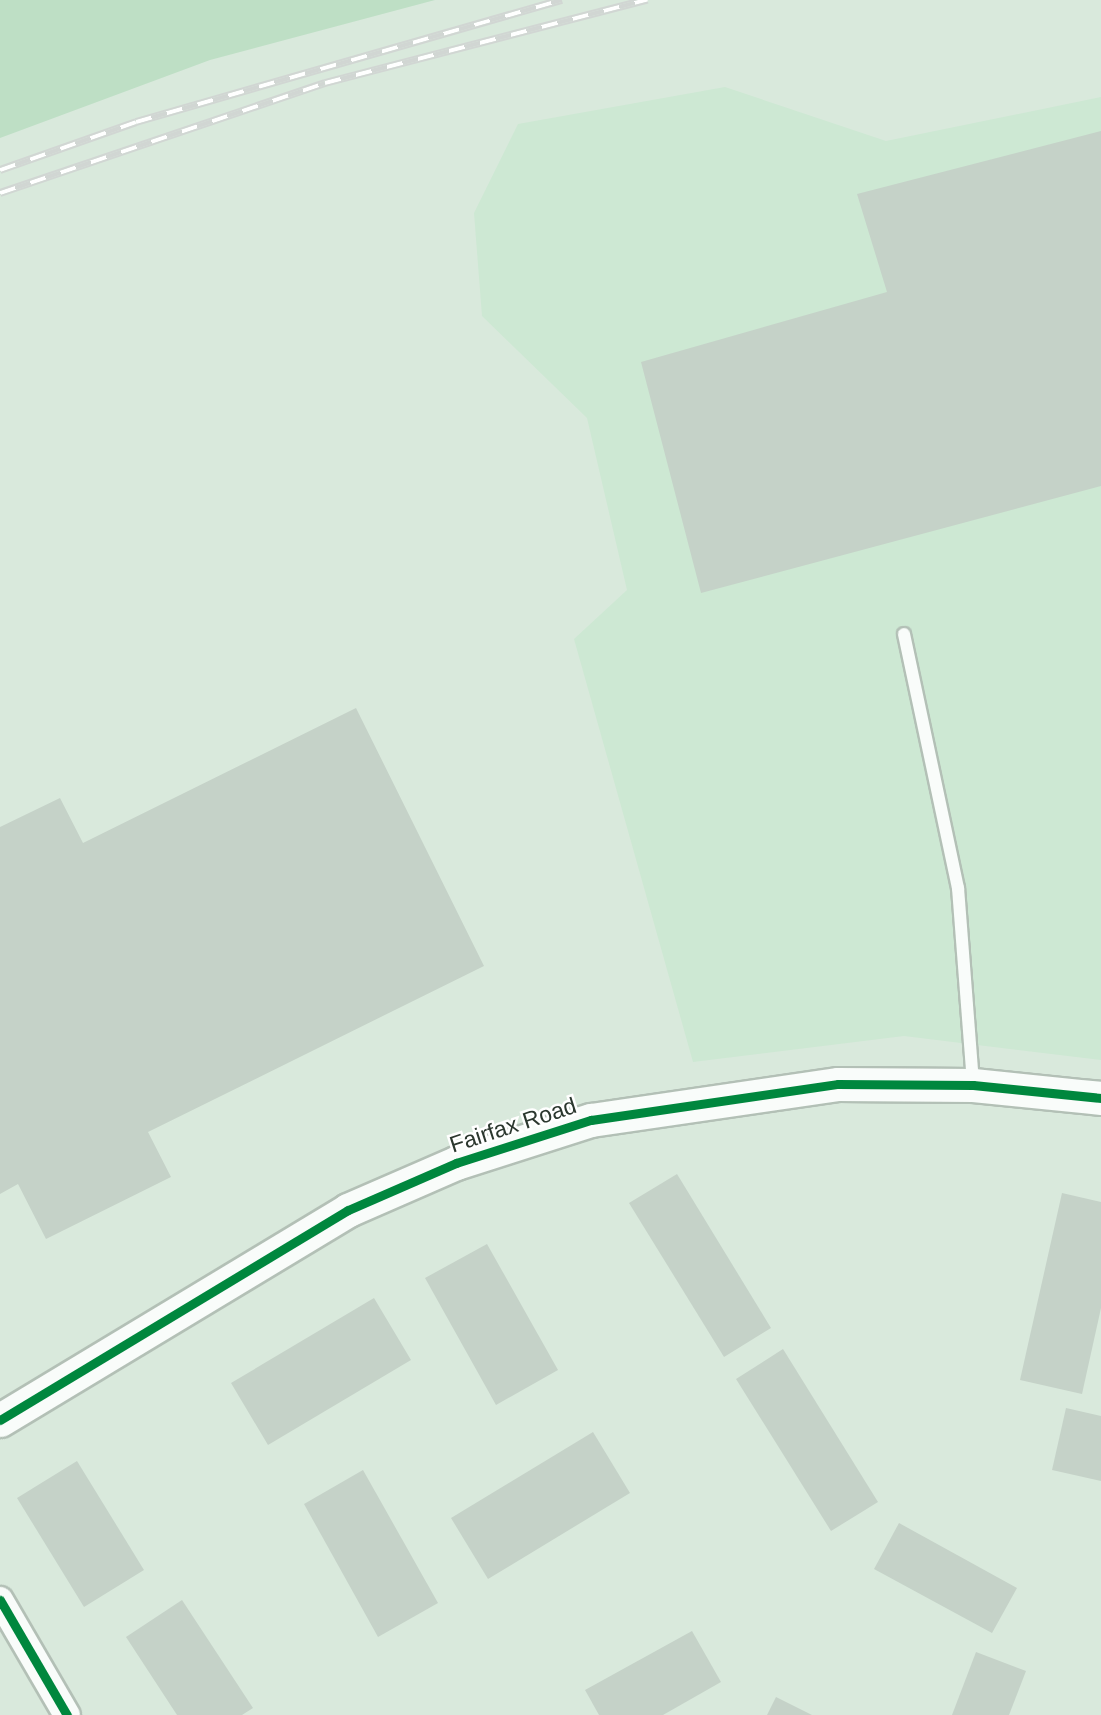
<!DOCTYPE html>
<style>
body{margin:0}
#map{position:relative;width:1101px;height:1715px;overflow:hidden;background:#d9e9dc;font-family:Arial,sans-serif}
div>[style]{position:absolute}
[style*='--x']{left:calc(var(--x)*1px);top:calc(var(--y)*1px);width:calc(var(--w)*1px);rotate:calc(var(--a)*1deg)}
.built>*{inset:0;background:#cde8d3}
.green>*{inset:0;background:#bedfc5}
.building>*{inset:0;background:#c5d2c8}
.roads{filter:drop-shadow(2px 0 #b3c0b6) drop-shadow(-2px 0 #b3c0b6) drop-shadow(0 2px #b3c0b6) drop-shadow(0 -2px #b3c0b6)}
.service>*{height:12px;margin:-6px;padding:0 6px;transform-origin:6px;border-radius:6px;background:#f9fcfa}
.minor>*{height:26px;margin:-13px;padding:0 13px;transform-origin:13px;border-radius:13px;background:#f9fcfa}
.tertiary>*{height:33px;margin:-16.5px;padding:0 16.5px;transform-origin:16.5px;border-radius:16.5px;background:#f9fcfa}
.rail>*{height:8px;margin-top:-4px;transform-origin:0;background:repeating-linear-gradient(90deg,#fff 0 16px,#d1d6d3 0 32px);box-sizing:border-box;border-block:2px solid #d1d6d3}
.cycleway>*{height:9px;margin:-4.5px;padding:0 4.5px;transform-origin:4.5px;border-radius:4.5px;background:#00873e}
span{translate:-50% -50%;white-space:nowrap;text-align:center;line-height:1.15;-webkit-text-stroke:5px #fff;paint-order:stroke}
.street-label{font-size:23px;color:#2b372e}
</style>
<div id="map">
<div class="built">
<div style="clip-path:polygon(725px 87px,886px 141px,1101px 97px,1101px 1060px,904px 1036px,693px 1062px,574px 639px,627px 590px,587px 418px,482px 316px,474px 213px,518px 124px)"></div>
</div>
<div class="green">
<div style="clip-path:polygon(0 0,435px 0,210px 60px,0 138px)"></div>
</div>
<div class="building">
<div style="clip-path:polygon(1101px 131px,1101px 486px,701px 593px,641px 362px,887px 292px,857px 194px)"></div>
<div style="clip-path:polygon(356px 708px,484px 966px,148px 1132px,171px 1177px,46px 1239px,18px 1184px,0 1194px,0 827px,60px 798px,83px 843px)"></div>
<div style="clip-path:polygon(677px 1174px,771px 1328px,724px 1357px,629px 1203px)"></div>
<div style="clip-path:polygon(1062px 1193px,1101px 1202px,1101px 1308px,1082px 1394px,1020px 1380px)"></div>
<div style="clip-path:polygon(487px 1244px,558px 1370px,496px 1405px,425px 1278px)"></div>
<div style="clip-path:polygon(374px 1298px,411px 1360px,268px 1445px,231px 1383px)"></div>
<div style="clip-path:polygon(783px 1349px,878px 1502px,831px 1531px,736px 1379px)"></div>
<div style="clip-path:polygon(1066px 1408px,1101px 1416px,1101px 1481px,1052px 1470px)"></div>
<div style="clip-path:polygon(593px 1432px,630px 1493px,488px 1579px,451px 1518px)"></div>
<div style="clip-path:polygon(77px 1461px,144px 1570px,84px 1607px,17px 1498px)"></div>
<div style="clip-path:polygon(363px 1470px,438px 1603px,378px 1637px,304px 1504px)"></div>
<div style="clip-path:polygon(899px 1523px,1017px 1588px,992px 1633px,874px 1569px)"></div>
<div style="clip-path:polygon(182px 1600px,253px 1708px,242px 1715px,177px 1715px,126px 1637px)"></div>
<div style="clip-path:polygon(692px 1631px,721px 1682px,663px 1715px,599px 1715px,585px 1690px)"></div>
<div style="clip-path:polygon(976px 1652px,1026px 1671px,1009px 1715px,952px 1715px)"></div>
<div style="clip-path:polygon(776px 1697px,812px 1715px,767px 1715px)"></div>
</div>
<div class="roads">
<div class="service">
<div style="--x:904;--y:634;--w:260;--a:78"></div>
<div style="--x:958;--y:888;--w:197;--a:85.6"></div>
</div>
<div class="minor">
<div style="--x:0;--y:1600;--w:133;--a:59.8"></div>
</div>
<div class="tertiary">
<div style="--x:0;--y:1420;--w:406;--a:-31.1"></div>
<div style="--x:348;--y:1210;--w:118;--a:-23.5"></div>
<div style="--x:456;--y:1163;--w:142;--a:-17.7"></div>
<div style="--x:591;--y:1120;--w:250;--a:-8.3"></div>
<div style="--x:838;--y:1084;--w:135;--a:0.4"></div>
<div style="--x:973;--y:1085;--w:129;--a:5.8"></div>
</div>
</div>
<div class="rail">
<div style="--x:0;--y:170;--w:144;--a:-19.4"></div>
<div style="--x:136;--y:122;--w:443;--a:-16"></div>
<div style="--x:0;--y:193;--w:343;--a:-18.7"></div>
<div style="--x:325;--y:83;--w:333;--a:-14.5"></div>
</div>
<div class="cycleway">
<div style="--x:0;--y:1420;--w:406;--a:-31.1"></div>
<div style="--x:348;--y:1210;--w:118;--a:-23.5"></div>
<div style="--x:456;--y:1163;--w:142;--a:-17.7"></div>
<div style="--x:591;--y:1120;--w:250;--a:-8.3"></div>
<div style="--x:838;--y:1084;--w:135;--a:0.4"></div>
<div style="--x:973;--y:1085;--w:129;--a:5.8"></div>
<div style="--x:0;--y:1600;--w:133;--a:59.8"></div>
</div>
<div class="street-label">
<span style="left:513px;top:1125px;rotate:-18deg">Fairfax Road</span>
</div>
</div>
